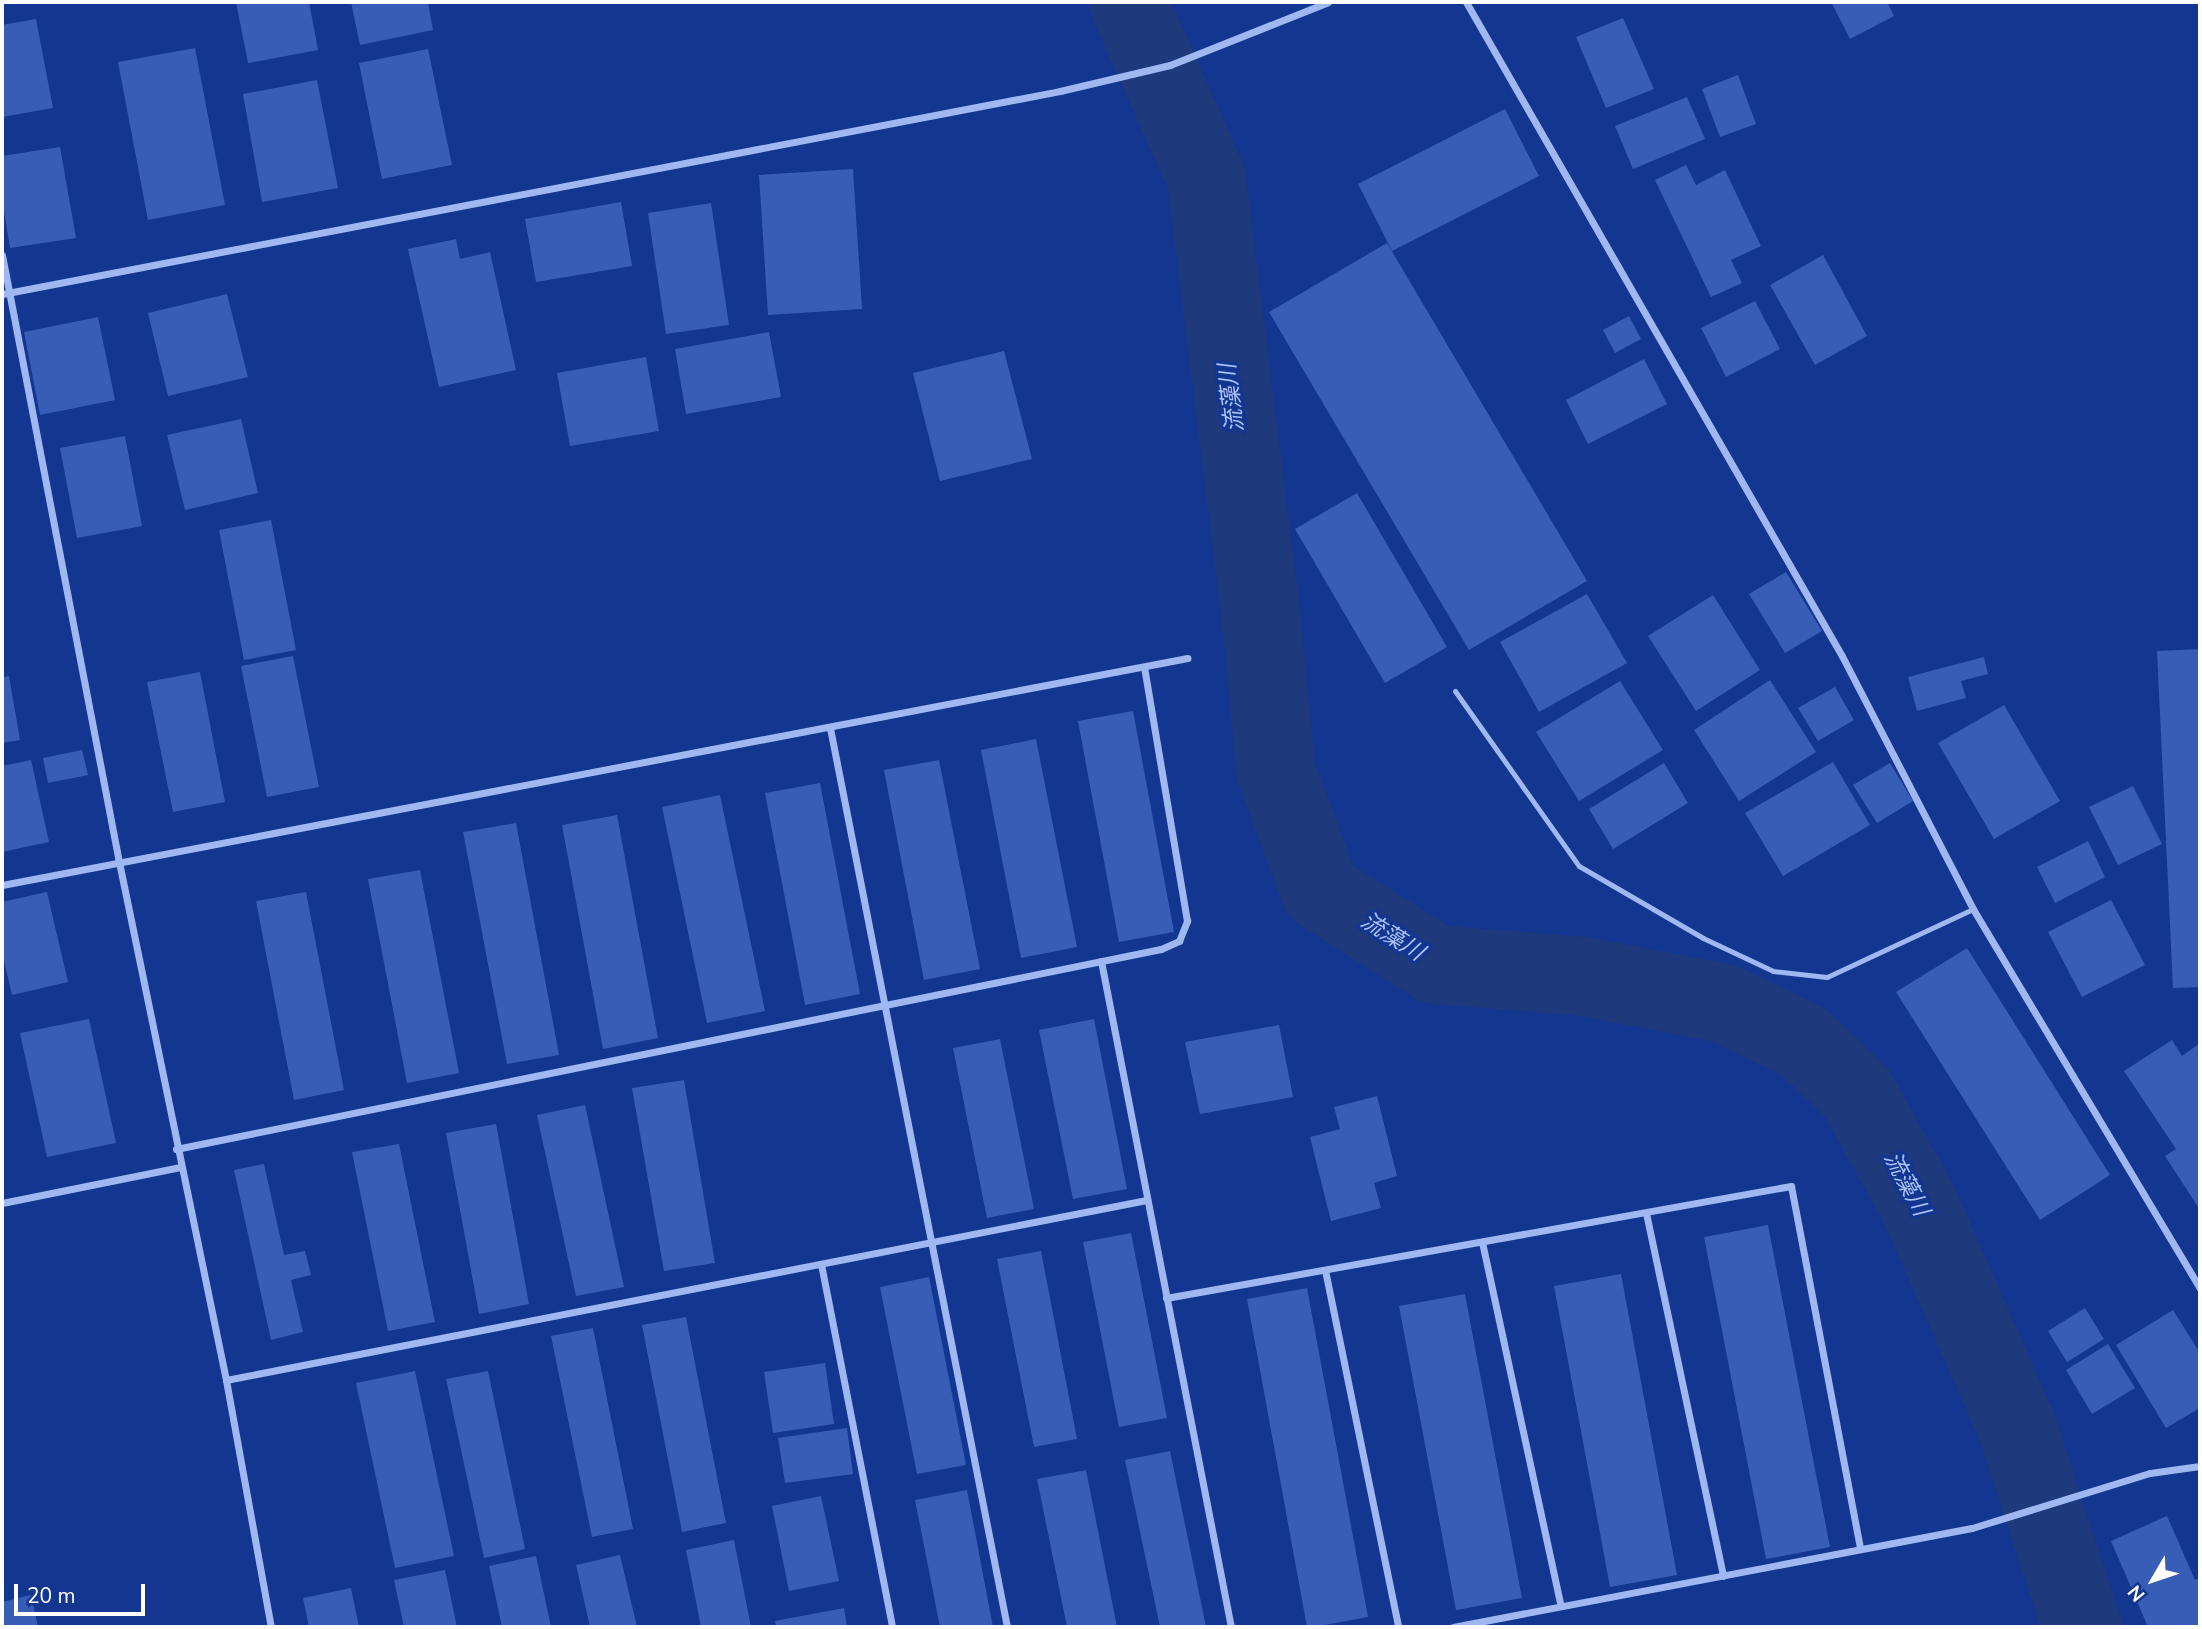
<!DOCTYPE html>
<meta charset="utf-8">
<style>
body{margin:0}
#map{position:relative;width:2202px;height:1629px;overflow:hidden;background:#133690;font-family:"Nunito Sans","Noto Sans JP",sans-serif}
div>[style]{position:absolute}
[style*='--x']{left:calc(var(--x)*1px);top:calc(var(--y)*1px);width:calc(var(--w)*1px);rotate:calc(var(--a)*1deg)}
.river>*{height:79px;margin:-39.5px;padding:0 39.5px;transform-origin:39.5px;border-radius:39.5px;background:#1f397d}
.building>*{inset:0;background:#375db7}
.lane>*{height:5px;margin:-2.5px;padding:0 2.5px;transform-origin:2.5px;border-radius:2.5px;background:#9fb8f1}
.street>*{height:7px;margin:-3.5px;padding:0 3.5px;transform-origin:3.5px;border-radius:3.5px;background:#9fb8f1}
span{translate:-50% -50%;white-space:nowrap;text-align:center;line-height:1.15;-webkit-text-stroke:6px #133690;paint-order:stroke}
.water-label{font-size:23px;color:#abc2f8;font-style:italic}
.frame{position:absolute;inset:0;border:4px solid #fff;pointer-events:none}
.north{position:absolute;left:2118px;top:1545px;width:70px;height:70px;-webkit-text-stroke:5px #133690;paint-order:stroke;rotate:231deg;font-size:19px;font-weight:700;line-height:28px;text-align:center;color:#fff}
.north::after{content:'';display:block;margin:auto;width:24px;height:32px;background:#fff;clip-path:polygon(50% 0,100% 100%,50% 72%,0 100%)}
.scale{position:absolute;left:14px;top:1584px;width:131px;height:32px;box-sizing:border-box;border:4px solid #fff;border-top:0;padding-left:9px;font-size:21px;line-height:24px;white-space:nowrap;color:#fff;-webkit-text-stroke:5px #133690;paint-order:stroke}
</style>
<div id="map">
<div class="river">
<div style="--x:1128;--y:2;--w:193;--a:66.1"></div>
<div style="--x:1206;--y:178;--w:445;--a:82.9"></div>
<div style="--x:1261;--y:620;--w:150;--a:84.6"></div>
<div style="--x:1275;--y:769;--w:130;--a:69.8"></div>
<div style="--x:1320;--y:891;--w:136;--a:32.4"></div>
<div style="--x:1435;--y:964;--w:149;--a:4.6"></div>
<div style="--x:1584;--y:976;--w:142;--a:11"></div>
<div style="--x:1723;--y:1003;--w:89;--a:25.4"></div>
<div style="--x:1803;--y:1041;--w:74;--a:43.9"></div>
<div style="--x:1856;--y:1092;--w:127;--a:60.8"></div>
<div style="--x:1918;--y:1203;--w:240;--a:66.2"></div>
<div style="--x:2015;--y:1423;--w:215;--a:71.8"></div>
</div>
<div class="building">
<div style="clip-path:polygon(236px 2px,309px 2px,318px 50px,248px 63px)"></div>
<div style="clip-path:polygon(351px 2px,428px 2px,433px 30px,360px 45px)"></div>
<div style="clip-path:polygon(1831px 2px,1887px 2px,1894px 16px,1850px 39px)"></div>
<div style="clip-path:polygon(1623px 18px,1654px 89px,1606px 108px,1576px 37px)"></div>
<div style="clip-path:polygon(36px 19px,53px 108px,2px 117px,2px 25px)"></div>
<div style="clip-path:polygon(195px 48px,225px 205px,148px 220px,118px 62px)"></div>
<div style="clip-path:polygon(428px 49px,452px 165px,382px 179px,359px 63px)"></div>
<div style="clip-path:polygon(1738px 75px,1756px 124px,1720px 137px,1702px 89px)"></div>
<div style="clip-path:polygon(317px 80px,338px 188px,262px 202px,243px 94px)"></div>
<div style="clip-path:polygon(1687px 97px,1705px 139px,1633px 169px,1615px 126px)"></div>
<div style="clip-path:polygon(1505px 109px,1539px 176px,1392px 251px,1358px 184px)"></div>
<div style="clip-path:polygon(60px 147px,76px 238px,10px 248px,2px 199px,2px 156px)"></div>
<div style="clip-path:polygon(1686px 165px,1696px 185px,1725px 170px,1761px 246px,1731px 260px,1742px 283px,1711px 297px,1655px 180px)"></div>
<div style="clip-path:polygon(853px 169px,862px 309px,768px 315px,759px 175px)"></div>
<div style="clip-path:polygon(621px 202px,632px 266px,536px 282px,525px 219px)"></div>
<div style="clip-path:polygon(711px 203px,729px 325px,666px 334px,648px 213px)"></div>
<div style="clip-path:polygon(456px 239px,460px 259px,490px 252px,516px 370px,439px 387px,408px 249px)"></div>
<div style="clip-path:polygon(1387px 243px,1587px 581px,1469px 650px,1269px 312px)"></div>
<div style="clip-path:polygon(1823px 255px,1867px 336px,1815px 365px,1770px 285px)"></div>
<div style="clip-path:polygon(227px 294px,248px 377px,168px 396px,148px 313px)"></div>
<div style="clip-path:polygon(1755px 301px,1780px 349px,1726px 377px,1701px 328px)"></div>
<div style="clip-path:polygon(1629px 316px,1641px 339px,1615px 353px,1603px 330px)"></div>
<div style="clip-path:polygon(98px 317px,115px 400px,40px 415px,24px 332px)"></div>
<div style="clip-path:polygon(769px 332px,781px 397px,686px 414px,675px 349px)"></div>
<div style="clip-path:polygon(1004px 351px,1032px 459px,940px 481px,913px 373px)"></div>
<div style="clip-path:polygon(646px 357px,659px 431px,570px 446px,557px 373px)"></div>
<div style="clip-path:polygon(1644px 359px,1667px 404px,1588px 444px,1566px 400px)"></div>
<div style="clip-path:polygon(241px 419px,258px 493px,185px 510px,167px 435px)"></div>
<div style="clip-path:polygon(125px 436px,142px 526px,77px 538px,60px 448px)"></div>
<div style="clip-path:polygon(1357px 493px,1447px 647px,1385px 683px,1295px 529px)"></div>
<div style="clip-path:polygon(271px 520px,296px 650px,244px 660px,219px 530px)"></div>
<div style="clip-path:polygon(1786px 572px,1822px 631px,1785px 653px,1749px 594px)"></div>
<div style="clip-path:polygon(1587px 594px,1627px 663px,1539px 712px,1500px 642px)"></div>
<div style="clip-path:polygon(1713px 595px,1760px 670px,1696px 711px,1648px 636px)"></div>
<div style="clip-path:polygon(2200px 649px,2200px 987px,2173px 988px,2157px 651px)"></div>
<div style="clip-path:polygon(293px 656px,319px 787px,267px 797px,241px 666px)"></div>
<div style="clip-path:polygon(1984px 657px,1988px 674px,1961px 681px,1966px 698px,1917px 711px,1908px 677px)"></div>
<div style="clip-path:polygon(200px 672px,225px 802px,173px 812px,147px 682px)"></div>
<div style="clip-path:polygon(9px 676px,20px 740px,2px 743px,2px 677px)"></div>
<div style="clip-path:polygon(1770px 680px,1816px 752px,1739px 801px,1694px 730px)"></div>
<div style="clip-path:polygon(1620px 681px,1663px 750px,1579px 801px,1536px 732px)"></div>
<div style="clip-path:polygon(1835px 687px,1854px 720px,1818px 741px,1798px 708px)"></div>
<div style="clip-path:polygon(2004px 705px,2060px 801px,1994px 839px,1938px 743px)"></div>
<div style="clip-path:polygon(1133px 711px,1174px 932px,1119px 942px,1078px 721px)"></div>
<div style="clip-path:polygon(1036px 739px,1077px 947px,1021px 958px,981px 750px)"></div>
<div style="clip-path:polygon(82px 750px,88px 775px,48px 783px,43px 758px)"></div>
<div style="clip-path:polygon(31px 760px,49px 842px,2px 852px,2px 766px)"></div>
<div style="clip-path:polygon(939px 760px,980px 969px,924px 980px,884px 770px)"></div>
<div style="clip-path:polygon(1833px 762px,1870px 825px,1783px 876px,1745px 813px)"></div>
<div style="clip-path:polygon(1664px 763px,1688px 803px,1613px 849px,1589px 809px)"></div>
<div style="clip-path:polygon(1890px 763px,1913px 801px,1877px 823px,1853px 785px)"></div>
<div style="clip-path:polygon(820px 783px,860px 994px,805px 1005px,765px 793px)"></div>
<div style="clip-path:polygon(2133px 786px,2162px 844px,2118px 865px,2089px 807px)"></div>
<div style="clip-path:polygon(720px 795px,765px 1011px,707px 1023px,662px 807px)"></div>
<div style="clip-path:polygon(617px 815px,658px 1038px,603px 1049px,562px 825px)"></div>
<div style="clip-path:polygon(516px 823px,559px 1055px,507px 1064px,463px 832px)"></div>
<div style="clip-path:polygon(2088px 841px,2105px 877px,2055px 903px,2037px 867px)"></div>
<div style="clip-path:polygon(420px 870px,459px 1073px,407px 1083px,368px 879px)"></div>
<div style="clip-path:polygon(47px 892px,68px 982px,12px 995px,2px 952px,2px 902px)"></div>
<div style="clip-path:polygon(306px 892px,344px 1090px,294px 1100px,256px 901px)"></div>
<div style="clip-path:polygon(2111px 900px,2145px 965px,2082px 997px,2048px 932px)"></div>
<div style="clip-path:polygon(1967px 948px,2110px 1175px,2040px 1220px,1896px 992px)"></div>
<div style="clip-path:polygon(89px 1019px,116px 1143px,47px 1157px,20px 1033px)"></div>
<div style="clip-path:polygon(1094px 1019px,1127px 1189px,1073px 1199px,1039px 1030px)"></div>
<div style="clip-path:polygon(1279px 1025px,1293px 1097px,1200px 1114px,1185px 1042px)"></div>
<div style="clip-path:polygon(1000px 1039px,1034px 1209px,987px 1218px,953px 1048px)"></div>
<div style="clip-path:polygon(2172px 1040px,2182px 1056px,2200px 1043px,2200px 1210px,2165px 1156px,2176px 1149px,2124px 1071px)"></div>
<div style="clip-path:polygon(684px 1080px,715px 1263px,664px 1271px,632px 1088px)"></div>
<div style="clip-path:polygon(1377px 1096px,1397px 1176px,1374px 1183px,1381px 1208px,1331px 1221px,1310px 1137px,1340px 1129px,1334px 1107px)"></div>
<div style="clip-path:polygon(585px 1105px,624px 1287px,576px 1296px,537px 1115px)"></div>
<div style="clip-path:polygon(496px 1124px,529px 1304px,479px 1314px,446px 1133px)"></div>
<div style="clip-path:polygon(399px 1144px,435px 1322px,388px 1331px,352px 1152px)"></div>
<div style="clip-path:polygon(264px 1164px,284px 1255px,305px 1251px,311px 1275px,291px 1280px,303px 1332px,271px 1340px,234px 1170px)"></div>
<div style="clip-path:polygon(1768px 1225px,1830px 1547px,1766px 1559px,1704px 1237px)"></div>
<div style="clip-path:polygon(1131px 1233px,1167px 1418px,1119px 1427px,1083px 1242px)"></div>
<div style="clip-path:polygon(1041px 1251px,1077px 1439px,1034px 1447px,997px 1259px)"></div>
<div style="clip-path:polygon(1621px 1274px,1677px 1575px,1610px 1587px,1554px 1286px)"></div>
<div style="clip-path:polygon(929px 1277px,966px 1465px,917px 1474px,880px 1287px)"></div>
<div style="clip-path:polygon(1307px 1288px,1368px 1617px,1314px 1627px,1307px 1627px,1247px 1299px)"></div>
<div style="clip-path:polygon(1465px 1294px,1522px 1598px,1456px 1610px,1399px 1306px)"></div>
<div style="clip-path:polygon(2085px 1308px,2104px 1339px,2067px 1362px,2048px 1331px)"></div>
<div style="clip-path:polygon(2173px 1310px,2200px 1353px,2200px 1408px,2166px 1428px,2116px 1345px)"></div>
<div style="clip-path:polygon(686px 1317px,726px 1523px,682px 1532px,642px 1325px)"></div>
<div style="clip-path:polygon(593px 1328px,633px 1529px,592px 1537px,551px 1336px)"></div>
<div style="clip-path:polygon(2108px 1344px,2135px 1388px,2092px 1414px,2066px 1370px)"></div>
<div style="clip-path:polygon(825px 1363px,834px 1424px,773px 1433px,764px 1372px)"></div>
<div style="clip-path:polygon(415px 1371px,454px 1556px,395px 1568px,356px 1383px)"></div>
<div style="clip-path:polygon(488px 1371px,525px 1549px,484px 1558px,446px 1379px)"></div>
<div style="clip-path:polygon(847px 1428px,853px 1474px,785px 1483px,778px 1438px)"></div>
<div style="clip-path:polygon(1170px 1451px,1206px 1627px,1160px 1627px,1125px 1460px)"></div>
<div style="clip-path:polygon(1086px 1470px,1117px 1627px,1067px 1627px,1037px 1479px)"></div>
<div style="clip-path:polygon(967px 1490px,993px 1627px,940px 1627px,915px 1500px)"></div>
<div style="clip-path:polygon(821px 1496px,839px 1581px,789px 1591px,772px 1506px)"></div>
<div style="clip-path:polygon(2167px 1516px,2195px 1580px,2200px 1577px,2200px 1627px,2148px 1627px,2111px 1541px)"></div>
<div style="clip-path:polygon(734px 1540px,751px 1627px,701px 1627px,686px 1550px)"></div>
<div style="clip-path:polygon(620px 1555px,637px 1627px,590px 1627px,576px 1565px)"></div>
<div style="clip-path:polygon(536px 1556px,551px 1627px,502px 1627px,489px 1566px)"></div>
<div style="clip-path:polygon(445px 1570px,457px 1627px,404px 1627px,394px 1580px)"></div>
<div style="clip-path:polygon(351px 1588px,359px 1627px,309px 1627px,303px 1598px)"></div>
<div style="clip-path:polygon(31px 1595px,38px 1627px,2px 1627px,2px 1602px)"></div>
<div style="clip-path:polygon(844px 1608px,847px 1627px,776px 1627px,775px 1621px)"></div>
</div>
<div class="lane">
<div style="--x:1455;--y:691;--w:214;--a:54.7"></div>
<div style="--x:1579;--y:866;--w:143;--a:30.1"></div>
<div style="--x:1703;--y:938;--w:77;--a:25.2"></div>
<div style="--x:1773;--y:971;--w:54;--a:6.3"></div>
<div style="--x:1827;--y:977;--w:161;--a:-25"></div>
</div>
<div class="street">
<div style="--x:1466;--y:2;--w:754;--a:60.1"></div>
<div style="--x:1842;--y:656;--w:285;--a:62.6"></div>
<div style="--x:1973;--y:909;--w:443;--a:59.1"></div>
<div style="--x:2;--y:255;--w:618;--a:79.09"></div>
<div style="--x:119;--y:862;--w:529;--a:78.33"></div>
<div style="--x:226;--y:1380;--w:251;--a:79.7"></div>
<div style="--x:2;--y:294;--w:1077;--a:-10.86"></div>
<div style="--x:1060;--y:91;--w:113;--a:-13.3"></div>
<div style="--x:1170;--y:65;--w:170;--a:-21.7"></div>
<div style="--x:830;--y:728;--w:916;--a:78.86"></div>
<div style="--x:2;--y:885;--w:1207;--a:-10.84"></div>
<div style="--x:1101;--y:961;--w:679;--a:78.96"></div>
<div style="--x:176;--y:1149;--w:1005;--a:-11.48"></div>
<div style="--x:1161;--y:949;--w:20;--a:-24"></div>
<div style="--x:1179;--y:941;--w:22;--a:-68"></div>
<div style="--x:1187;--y:921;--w:257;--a:-99.6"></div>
<div style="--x:2;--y:1203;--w:182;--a:-11.4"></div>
<div style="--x:1646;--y:1213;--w:371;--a:78"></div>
<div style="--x:1482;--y:1242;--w:372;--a:77.8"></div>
<div style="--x:821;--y:1264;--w:370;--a:78.9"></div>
<div style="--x:1325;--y:1270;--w:364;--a:78.4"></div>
<div style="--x:1166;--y:1298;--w:635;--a:-10.16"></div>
<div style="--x:1791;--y:1186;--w:369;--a:79.2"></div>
<div style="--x:226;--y:1380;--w:938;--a:-11.06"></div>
<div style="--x:1453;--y:1627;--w:528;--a:-10.8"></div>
<div style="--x:1972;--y:1528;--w:186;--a:-17.2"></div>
<div style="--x:2150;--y:1473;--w:50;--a:-8"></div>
</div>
<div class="water-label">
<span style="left:1232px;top:398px;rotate:-97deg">流藻川</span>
<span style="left:1392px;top:937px;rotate:32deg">流藻川</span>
<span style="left:1906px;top:1184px;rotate:62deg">流藻川</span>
</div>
<div class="frame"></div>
<div class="north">N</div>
<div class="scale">20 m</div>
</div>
